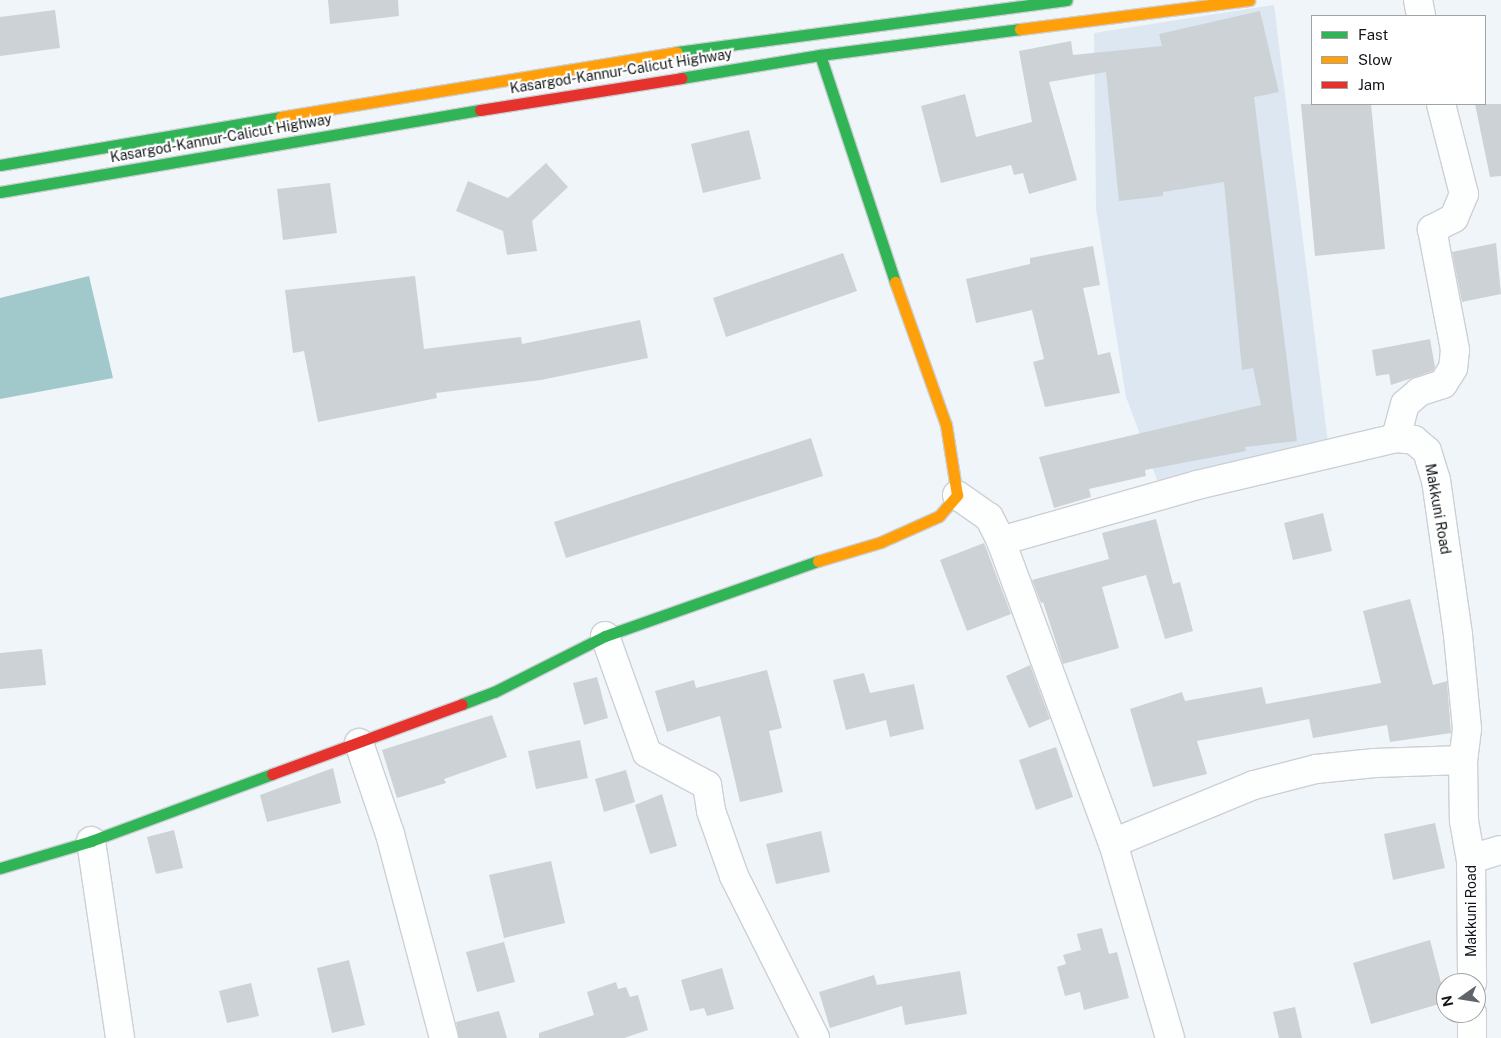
<!DOCTYPE html>
<style>
body{margin:0}
#map{position:relative;width:1501px;height:1038px;overflow:hidden;background:#f0f5fa;font-family:"Public Sans",sans-serif}
div>[style]{position:absolute}
[style*='--x']{left:calc(var(--x)*1px);top:calc(var(--y)*1px);width:calc(var(--w)*1px);rotate:calc(var(--a)*1deg)}
.built>*{inset:0;background:#dce7f2}
.water>*{inset:0;background:#a1c8ca}
.building>*{inset:0;background:#cdd2d6}
.roads{filter:drop-shadow(1px 0 #ccd0d5) drop-shadow(-1px 0 #ccd0d5) drop-shadow(0 1px #ccd0d5) drop-shadow(0 -1px #ccd0d5)}
.street>*{height:28px;margin:-14px;padding:0 14px;transform-origin:14px;border-radius:14px;background:#fdfefe}
.fast>*{height:11px;margin:-5.5px;padding:0 5.5px;transform-origin:5.5px;border-radius:5.5px;background:#30b455}
.slow>*{height:11px;margin:-5.5px;padding:0 5.5px;transform-origin:5.5px;border-radius:5.5px;background:#ff9f0a}
.jam>*{height:11px;margin:-5.5px;padding:0 5.5px;transform-origin:5.5px;border-radius:5.5px;background:#e5322d}
span{translate:-50% -50%;white-space:nowrap;text-align:center;line-height:1.15;-webkit-text-stroke:4.5px #fff;paint-order:stroke}
.street-label{font-size:14px;color:#121619}
.legend{position:absolute;left:1311px;top:15px;width:175px;height:90px;box-sizing:border-box;background:#fff;border:1px solid #a0a2a3;margin:0;padding:6px 9px;list-style:none;font-size:15px;color:#121619}
.legend li{display:flex;align-items:center;gap:10px;height:25px}
.legend b{width:25px;border:1px solid #a0a2a3}
.north{position:absolute;left:1436px;top:973px;width:50px;height:50px;box-sizing:border-box;background:#fff;border:1px solid #a0a2a3;border-radius:50%;rotate:257deg;font-size:14px;font-weight:700;line-height:20px;text-align:center;color:#121619}
.north::after{content:'';display:block;margin:auto;width:18px;height:22px;background:#606468;clip-path:polygon(50% 0,100% 100%,50% 72%,0 100%)}
</style>
<div id="map">
<div class="built">
<div style="clip-path:polygon(1274px 5px,1328px 443px,1159px 485px,1126px 397px,1096px 209px,1094px 33px)"></div>
</div>
<div class="water">
<div style="clip-path:polygon(89px 276px,113px 378px,0 399px,0 298px)"></div>
</div>
<div class="building">
<div style="clip-path:polygon(328px 0,398px 0,399px 16px,330px 24px)"></div>
<div style="clip-path:polygon(55px 10px,60px 48px,0 56px,0 17px)"></div>
<div style="clip-path:polygon(1260px 11px,1279px 92px,1254px 97px,1297px 441px,1245px 447px,1246px 451px,1145px 470px,1146px 476px,1089px 489px,1091px 497px,1054px 508px,1039px 457px,1261px 405px,1253px 368px,1242px 370px,1224px 182px,1163px 192px,1163px 196px,1119px 201px,1106px 72px,1049px 82px,1077px 180px,1029px 194px,1023px 173px,1014px 175px,1011px 165px,941px 183px,921px 106px,965px 94px,976px 137px,1032px 122px,1019px 51px,1071px 41px,1073px 55px,1162px 46px,1159px 34px)"></div>
<div style="clip-path:polygon(1301px 104px,1371px 104px,1385px 249px,1315px 256px)"></div>
<div style="clip-path:polygon(1475px 104px,1501px 104px,1501px 176px,1490px 177px)"></div>
<div style="clip-path:polygon(749px 130px,761px 179px,703px 193px,691px 144px)"></div>
<div style="clip-path:polygon(546px 163px,568px 187px,532px 221px,537px 251px,507px 255px,503px 231px,456px 211px,468px 181px,508px 198px)"></div>
<div style="clip-path:polygon(330px 183px,337px 233px,283px 240px,277px 189px)"></div>
<div style="clip-path:polygon(1496px 243px,1501px 294px,1462px 302px,1452px 252px)"></div>
<div style="clip-path:polygon(1093px 246px,1100px 285px,1083px 288px,1098px 355px,1110px 352px,1120px 393px,1045px 407px,1033px 362px,1044px 359px,1032px 310px,976px 323px,966px 279px,1030px 264px,1030px 258px)"></div>
<div style="clip-path:polygon(843px 253px,857px 291px,726px 337px,713px 298px)"></div>
<div style="clip-path:polygon(415px 276px,424px 349px,521px 337px,522px 344px,640px 320px,648px 358px,541px 380px,436px 393px,437px 398px,318px 422px,304px 351px,293px 353px,285px 290px)"></div>
<div style="clip-path:polygon(1430px 339px,1435px 367px,1433px 371px,1391px 385px,1389px 374px,1376px 376px,1372px 350px)"></div>
<div style="clip-path:polygon(811px 438px,823px 476px,566px 558px,554px 522px)"></div>
<div style="clip-path:polygon(1323px 513px,1332px 551px,1293px 560px,1284px 523px)"></div>
<div style="clip-path:polygon(1156px 519px,1173px 584px,1180px 582px,1193px 631px,1165px 639px,1146px 575px,1102px 587px,1119px 648px,1063px 664px,1043px 602px,1041px 603px,1032px 580px,1109px 559px,1102px 533px)"></div>
<div style="clip-path:polygon(984px 543px,1011px 614px,967px 631px,940px 560px)"></div>
<div style="clip-path:polygon(1410px 599px,1433px 685px,1447px 681px,1451px 733px,1390px 742px,1387px 725px,1313px 738px,1309px 719px,1197px 741px,1207px 774px,1153px 787px,1130px 709px,1182px 692px,1185px 701px,1262px 687px,1266px 704px,1381px 683px,1363px 611px)"></div>
<div style="clip-path:polygon(42px 649px,46px 685px,0 689px,0 653px)"></div>
<div style="clip-path:polygon(1030px 665px,1050px 719px,1029px 728px,1006px 676px)"></div>
<div style="clip-path:polygon(767px 670px,782px 728px,769px 731px,783px 792px,740px 802px,720px 716px,667px 732px,655px 691px,694px 680px,696px 688px)"></div>
<div style="clip-path:polygon(864px 673px,870px 693px,914px 684px,924px 729px,890px 737px,886px 720px,846px 730px,833px 680px)"></div>
<div style="clip-path:polygon(597px 677px,608px 718px,584px 725px,573px 683px)"></div>
<div style="clip-path:polygon(492px 715px,507px 757px,444px 779px,446px 783px,397px 798px,382px 750px)"></div>
<div style="clip-path:polygon(580px 740px,588px 778px,536px 789px,528px 751px)"></div>
<div style="clip-path:polygon(1056px 747px,1073px 797px,1036px 810px,1019px 760px)"></div>
<div style="clip-path:polygon(333px 768px,341px 803px,267px 822px,260px 795px)"></div>
<div style="clip-path:polygon(626px 770px,635px 802px,604px 812px,595px 779px)"></div>
<div style="clip-path:polygon(662px 794px,677px 846px,650px 854px,635px 805px)"></div>
<div style="clip-path:polygon(1435px 823px,1445px 868px,1393px 880px,1384px 834px)"></div>
<div style="clip-path:polygon(174px 830px,183px 868px,156px 874px,147px 837px)"></div>
<div style="clip-path:polygon(821px 831px,830px 872px,776px 884px,766px 844px)"></div>
<div style="clip-path:polygon(551px 861px,565px 923px,504px 938px,489px 875px)"></div>
<div style="clip-path:polygon(1102px 928px,1109px 954px,1117px 952px,1129px 998px,1084px 1010px,1080px 992px,1065px 996px,1057px 967px,1066px 964px,1063px 955px,1081px 950px,1077px 934px)"></div>
<div style="clip-path:polygon(1430px 940px,1446px 1002px,1371px 1024px,1353px 963px)"></div>
<div style="clip-path:polygon(504px 942px,515px 982px,477px 992px,466px 952px)"></div>
<div style="clip-path:polygon(349px 960px,365px 1025px,332px 1033px,317px 968px)"></div>
<div style="clip-path:polygon(722px 968px,734px 1009px,707px 1016px,704px 1008px,690px 1011px,681px 980px)"></div>
<div style="clip-path:polygon(960px 971px,967px 1014px,905px 1025px,902px 1006px,830px 1028px,819px 992px,874px 975px,877px 985px)"></div>
<div style="clip-path:polygon(616px 982px,618px 989px,626px 987px,630px 997px,638px 995px,648px 1030px,624px 1038px,539px 1038px,539px 1033px,594px 1015px,587px 992px)"></div>
<div style="clip-path:polygon(251px 983px,259px 1016px,227px 1023px,219px 991px)"></div>
<div style="clip-path:polygon(1295px 1007px,1302px 1038px,1279px 1038px,1273px 1012px)"></div>
<div style="clip-path:polygon(499px 1011px,507px 1038px,459px 1038px,456px 1022px)"></div>
</div>
<div class="roads">
<div class="street">
<div style="--x:1418;--y:0;--w:16;--a:79"></div>
<div style="--x:1441;--y:104;--w:93;--a:75.7"></div>
<div style="--x:1464;--y:194;--w:26;--a:113"></div>
<div style="--x:1454;--y:218;--w:25;--a:153"></div>
<div style="--x:1432;--y:229;--w:123;--a:79.2"></div>
<div style="--x:1455;--y:350;--w:18;--a:96"></div>
<div style="--x:1453;--y:368;--w:19;--a:122"></div>
<div style="--x:1443;--y:384;--w:25;--a:162"></div>
<div style="--x:1419;--y:392;--w:18;--a:139"></div>
<div style="--x:1405;--y:404;--w:35;--a:105"></div>
<div style="--x:1396;--y:438;--w:18;--a:6"></div>
<div style="--x:1414;--y:440;--w:17;--a:40"></div>
<div style="--x:1427;--y:451;--w:30;--a:73"></div>
<div style="--x:1436;--y:480;--w:157;--a:81.9"></div>
<div style="--x:1458;--y:635;--w:94;--a:84.5"></div>
<div style="--x:1467;--y:729;--w:31;--a:97"></div>
<div style="--x:1463;--y:760;--w:61;--a:89.1"></div>
<div style="--x:1464;--y:821;--w:39;--a:80"></div>
<div style="--x:1471;--y:859;--w:124;--a:89.5"></div>
<div style="--x:1396;--y:438;--w:204;--a:166.7"></div>
<div style="--x:1197;--y:485;--w:204;--a:164.1"></div>
<div style="--x:1001;--y:541;--w:322;--a:69.7"></div>
<div style="--x:1113;--y:843;--w:152;--a:-22.4"></div>
<div style="--x:1254;--y:785;--w:64;--a:-14.5"></div>
<div style="--x:1316;--y:769;--w:59;--a:-5.8"></div>
<div style="--x:1375;--y:763;--w:88;--a:-2"></div>
<div style="--x:957;--y:495;--w:39;--a:35"></div>
<div style="--x:989;--y:517;--w:27;--a:63"></div>
<div style="--x:605;--y:636;--w:124;--a:70.3"></div>
<div style="--x:647;--y:753;--w:68;--a:28.1"></div>
<div style="--x:707;--y:785;--w:26;--a:81"></div>
<div style="--x:711;--y:811;--w:69;--a:70.5"></div>
<div style="--x:734;--y:876;--w:181;--a:63.4"></div>
<div style="--x:359;--y:743;--w:96;--a:71.2"></div>
<div style="--x:390;--y:834;--w:211;--a:75.2"></div>
<div style="--x:91;--y:841;--w:199;--a:81.6"></div>
<div style="--x:1113;--y:843;--w:203;--a:73.7"></div>
<div style="--x:1471;--y:859;--w:31;--a:-17"></div>
<div style="--x:1472;--y:1013;--w:25;--a:90"></div>
</div>
<div class="fast">
<div style="--x:677;--y:52;--w:393;--a:-7.6"></div>
<div style="--x:820;--y:55;--w:239;--a:71.7"></div>
<div style="--x:681;--y:78;--w:141;--a:-9.4"></div>
<div style="--x:820;--y:55;--w:202;--a:-7.4"></div>
<div style="--x:0;--y:165;--w:285;--a:-9.7"></div>
<div style="--x:0;--y:192;--w:487;--a:-9.7"></div>
<div style="--x:462;--y:704;--w:34;--a:-21"></div>
<div style="--x:494;--y:692;--w:124;--a:-26.8"></div>
<div style="--x:605;--y:636;--w:226;--a:-19.4"></div>
<div style="--x:0;--y:868;--w:95;--a:-16.5"></div>
<div style="--x:91;--y:841;--w:193;--a:-20.3"></div>
</div>
<div class="slow">
<div style="--x:1020;--y:29;--w:231;--a:-7.2"></div>
<div style="--x:281;--y:117;--w:401;--a:-9.3"></div>
<div style="--x:818;--y:561;--w:66;--a:-16.8"></div>
<div style="--x:881;--y:542;--w:64;--a:-24.1"></div>
<div style="--x:939;--y:516;--w:28;--a:-49"></div>
<div style="--x:957;--y:495;--w:71;--a:-98.9"></div>
<div style="--x:946;--y:425;--w:152;--a:-109.6"></div>
</div>
<div class="jam">
<div style="--x:480;--y:110;--w:204;--a:-9"></div>
<div style="--x:272;--y:774;--w:202;--a:-20.2"></div>
</div>
</div>
<div class="street-label">
<span style="left:621px;top:71px;rotate:-9deg">Kasargod-Kannur-Calicut Highway</span>
<span style="left:221px;top:138px;rotate:-10deg">Kasargod-Kannur-Calicut Highway</span>
<span style="left:1438px;top:509px;rotate:80deg">Makkuni Road</span>
<span style="left:1471px;top:911px;rotate:-90deg">Makkuni Road</span>
</div>
<ul class="legend">
<li><b style="height:6px;background:#30b455"></b>Fast</li>
<li><b style="height:6px;background:#ff9f0a"></b>Slow</li>
<li><b style="height:6px;background:#e5322d"></b>Jam</li>
</ul>
<div class="north">N</div>
</div>
